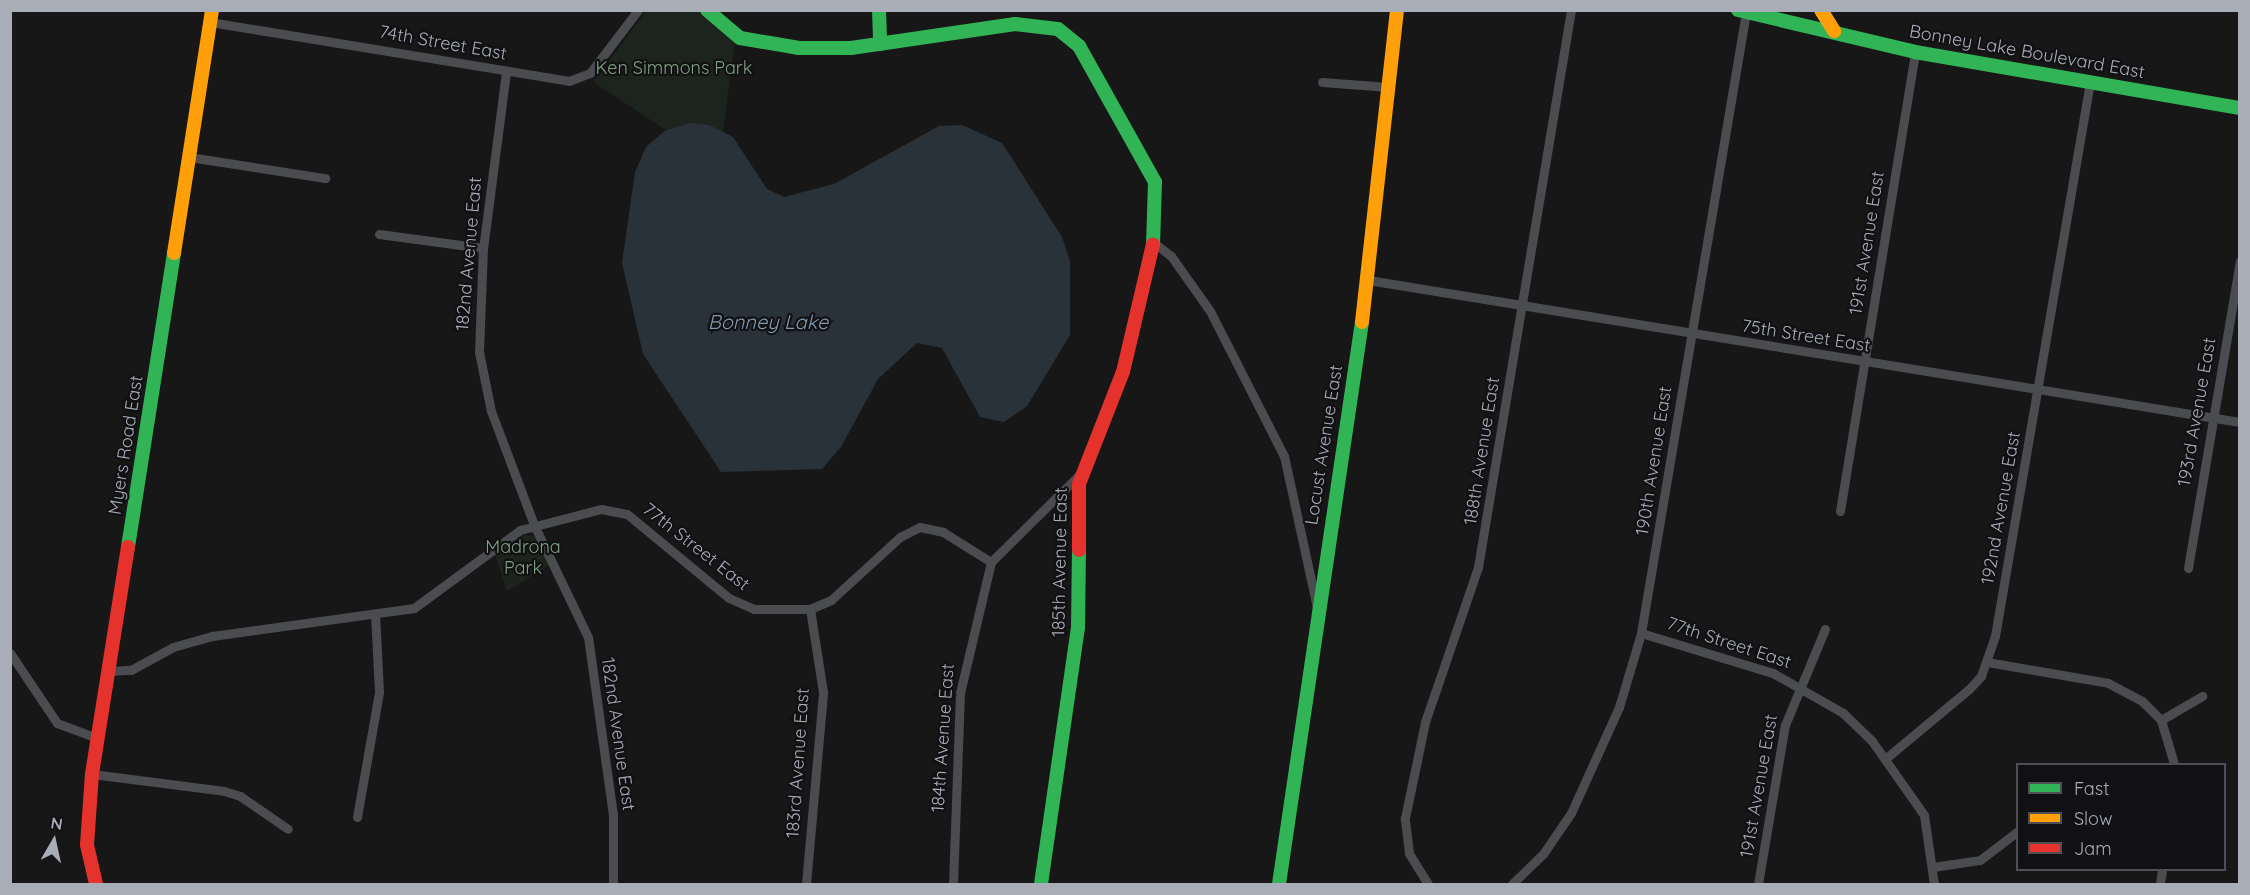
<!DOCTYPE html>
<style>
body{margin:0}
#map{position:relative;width:2250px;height:895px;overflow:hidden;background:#171717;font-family:Quicksand,sans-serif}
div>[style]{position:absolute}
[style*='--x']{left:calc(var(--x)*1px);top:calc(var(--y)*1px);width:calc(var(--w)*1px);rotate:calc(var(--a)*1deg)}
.green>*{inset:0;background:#1d241e}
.water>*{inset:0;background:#2a3239}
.street>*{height:9px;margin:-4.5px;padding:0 4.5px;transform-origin:4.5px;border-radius:4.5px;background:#4b4c50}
.fast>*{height:14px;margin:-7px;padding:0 7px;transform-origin:7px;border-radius:7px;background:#30b455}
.slow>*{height:14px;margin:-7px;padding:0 7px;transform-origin:7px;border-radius:7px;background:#ff9f0a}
.jam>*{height:14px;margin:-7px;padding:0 7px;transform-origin:7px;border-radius:7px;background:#e5322d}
span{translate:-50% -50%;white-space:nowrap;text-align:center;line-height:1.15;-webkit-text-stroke:4.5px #111113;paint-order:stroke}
.street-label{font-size:18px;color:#a8adb8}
.park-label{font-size:18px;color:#7fa381}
.water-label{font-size:20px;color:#7f9bb3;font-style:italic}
.frame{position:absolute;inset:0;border:12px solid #a8adb8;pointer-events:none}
.legend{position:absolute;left:2016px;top:763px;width:210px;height:108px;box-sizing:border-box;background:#111113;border:2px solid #4d4f55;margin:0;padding:8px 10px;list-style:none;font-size:18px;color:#a8adb8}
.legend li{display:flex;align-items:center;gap:12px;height:30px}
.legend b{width:30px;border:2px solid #4d4f55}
.north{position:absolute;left:24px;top:811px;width:60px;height:60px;-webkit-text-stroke:4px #111113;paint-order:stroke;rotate:9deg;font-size:16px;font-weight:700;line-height:24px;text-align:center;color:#a8adb8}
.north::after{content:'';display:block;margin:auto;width:21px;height:27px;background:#a8adb8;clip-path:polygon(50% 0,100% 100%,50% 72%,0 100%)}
</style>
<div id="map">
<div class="green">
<div style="clip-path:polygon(646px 11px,699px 11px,735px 40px,723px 132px,690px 123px,666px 130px,593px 82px)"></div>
<div style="clip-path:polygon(525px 535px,535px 537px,551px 564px,507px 591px,495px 555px)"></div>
</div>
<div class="water">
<div style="clip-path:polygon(690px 123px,709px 125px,733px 137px,767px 189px,784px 197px,834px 184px,939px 126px,962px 125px,1002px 143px,1062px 237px,1070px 261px,1070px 335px,1027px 406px,1004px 422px,980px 417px,942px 348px,917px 343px,878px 379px,841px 447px,822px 469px,721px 472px,643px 354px,622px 263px,635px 172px,646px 147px,666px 130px)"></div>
</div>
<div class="street">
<div style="--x:210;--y:22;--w:364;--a:9.3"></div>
<div style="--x:569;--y:81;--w:22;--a:-21"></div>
<div style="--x:590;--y:73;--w:79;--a:-52.7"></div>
<div style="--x:506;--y:72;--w:177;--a:97.4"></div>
<div style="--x:483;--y:248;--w:104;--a:92.2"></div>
<div style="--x:479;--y:352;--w:60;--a:78.5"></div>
<div style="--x:491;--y:411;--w:122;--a:69.3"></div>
<div style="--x:534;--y:525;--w:124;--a:64.3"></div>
<div style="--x:588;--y:637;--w:179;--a:82"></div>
<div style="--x:613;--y:814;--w:70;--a:90"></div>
<div style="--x:1322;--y:82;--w:67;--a:4.3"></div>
<div style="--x:189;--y:157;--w:138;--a:8.8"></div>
<div style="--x:379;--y:234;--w:105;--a:7.7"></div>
<div style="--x:1153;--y:242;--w:23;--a:38"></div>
<div style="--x:1171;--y:256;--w:67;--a:54.7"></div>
<div style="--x:1210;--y:311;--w:163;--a:63"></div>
<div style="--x:1284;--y:456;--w:155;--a:77.7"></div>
<div style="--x:1368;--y:280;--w:883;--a:9.25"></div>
<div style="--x:1840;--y:511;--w:465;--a:-80.7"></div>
<div style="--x:991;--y:562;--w:127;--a:-44.7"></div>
<div style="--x:2188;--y:568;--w:311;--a:-80.4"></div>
<div style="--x:1641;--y:633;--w:138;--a:16.9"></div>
<div style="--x:1773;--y:673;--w:81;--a:29.7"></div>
<div style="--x:1843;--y:713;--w:40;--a:44"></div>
<div style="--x:1872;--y:741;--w:90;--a:54.9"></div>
<div style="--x:1924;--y:815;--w:70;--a:81.8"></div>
<div style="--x:10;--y:653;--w:84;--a:56.1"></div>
<div style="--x:57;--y:723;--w:43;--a:20.6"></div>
<div style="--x:1987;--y:662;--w:123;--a:9.8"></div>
<div style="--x:2108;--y:683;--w:38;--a:28"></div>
<div style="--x:2142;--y:701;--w:27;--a:45"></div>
<div style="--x:2161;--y:720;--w:48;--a:-30.3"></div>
<div style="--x:109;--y:671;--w:22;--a:-3"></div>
<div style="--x:131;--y:670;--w:48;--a:-28.7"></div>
<div style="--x:173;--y:647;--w:41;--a:-15.8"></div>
<div style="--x:212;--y:636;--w:204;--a:-7.9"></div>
<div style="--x:414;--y:608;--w:132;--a:-36.3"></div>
<div style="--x:520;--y:530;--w:84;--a:-14.5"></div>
<div style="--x:601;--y:509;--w:26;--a:11"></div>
<div style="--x:627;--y:514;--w:132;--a:39.5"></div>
<div style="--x:729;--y:598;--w:27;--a:24"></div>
<div style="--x:754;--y:609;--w:56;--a:0"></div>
<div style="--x:810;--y:609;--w:23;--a:-23"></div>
<div style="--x:831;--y:600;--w:93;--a:-42.4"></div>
<div style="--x:900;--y:537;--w:22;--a:-27"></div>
<div style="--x:920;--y:527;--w:24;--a:12"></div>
<div style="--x:943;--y:532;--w:57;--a:32"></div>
<div style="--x:2161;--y:720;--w:46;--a:73.5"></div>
<div style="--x:1885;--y:759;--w:109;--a:-39.8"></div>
<div style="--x:1969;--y:689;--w:18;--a:-47"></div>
<div style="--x:1981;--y:676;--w:42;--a:-70.7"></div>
<div style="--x:1995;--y:636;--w:562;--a:-80.27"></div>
<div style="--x:92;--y:774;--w:133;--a:7.3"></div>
<div style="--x:224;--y:791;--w:17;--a:17"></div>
<div style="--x:240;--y:796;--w:58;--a:34.5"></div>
<div style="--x:357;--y:817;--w:127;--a:-80"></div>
<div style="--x:379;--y:692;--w:78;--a:-92.9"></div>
<div style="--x:1933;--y:867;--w:48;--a:-8.5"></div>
<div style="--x:1980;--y:860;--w:48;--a:-37.3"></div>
<div style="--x:806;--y:884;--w:193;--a:-84.9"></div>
<div style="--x:823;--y:692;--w:84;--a:-98.9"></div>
<div style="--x:953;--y:884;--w:191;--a:-87.9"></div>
<div style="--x:960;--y:693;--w:135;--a:-76.7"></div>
<div style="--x:1428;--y:884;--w:36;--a:-122"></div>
<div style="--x:1409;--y:853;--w:35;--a:-97"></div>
<div style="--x:1405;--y:818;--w:98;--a:-78.2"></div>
<div style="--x:1425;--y:722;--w:164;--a:-71.1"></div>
<div style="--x:1478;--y:567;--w:565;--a:-80.52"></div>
<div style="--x:1512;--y:884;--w:43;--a:-44.1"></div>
<div style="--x:1543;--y:854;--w:50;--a:-55.7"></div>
<div style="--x:1571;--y:813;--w:116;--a:-65.6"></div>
<div style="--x:1619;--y:707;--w:77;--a:-73.4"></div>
<div style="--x:1641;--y:633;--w:630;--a:-80.4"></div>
<div style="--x:1758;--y:884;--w:161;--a:-80.4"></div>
<div style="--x:1785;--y:725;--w:104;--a:-67.4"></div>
<div style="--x:2160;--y:884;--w:14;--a:-82"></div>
</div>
<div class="fast">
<div style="--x:707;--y:10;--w:43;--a:40.3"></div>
<div style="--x:740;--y:38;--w:60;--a:9.6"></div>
<div style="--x:799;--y:48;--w:52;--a:0"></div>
<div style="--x:851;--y:48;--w:166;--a:-8.3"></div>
<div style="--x:1015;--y:24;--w:43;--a:6.6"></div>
<div style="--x:1058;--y:29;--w:27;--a:39"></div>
<div style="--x:1079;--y:46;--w:156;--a:60.8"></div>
<div style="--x:1155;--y:182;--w:62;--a:91.8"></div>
<div style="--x:879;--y:10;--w:34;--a:88"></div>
<div style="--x:1738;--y:10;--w:182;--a:13.3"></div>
<div style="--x:1915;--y:52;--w:330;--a:9.8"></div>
<div style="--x:128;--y:547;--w:298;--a:-81.1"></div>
<div style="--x:1041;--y:884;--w:259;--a:-81.8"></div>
<div style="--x:1078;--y:628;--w:78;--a:-89.3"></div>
<div style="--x:1279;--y:884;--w:568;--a:-81.6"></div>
</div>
<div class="slow">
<div style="--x:1821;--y:10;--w:25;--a:58"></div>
<div style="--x:174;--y:253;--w:246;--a:-81.1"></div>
<div style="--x:1362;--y:322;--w:314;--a:-83.6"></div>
</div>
<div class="jam">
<div style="--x:1079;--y:550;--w:66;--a:-90"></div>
<div style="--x:1079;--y:484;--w:120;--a:-68.6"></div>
<div style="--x:1123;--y:372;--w:131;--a:-76.8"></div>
<div style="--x:96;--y:884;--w:40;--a:-103"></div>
<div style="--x:87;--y:845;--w:71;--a:-86"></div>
<div style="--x:92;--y:774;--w:230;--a:-81"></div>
</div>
<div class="street-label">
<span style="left:443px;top:43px;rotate:10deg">74th Street East</span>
<span style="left:2027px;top:52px;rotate:10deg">Bonney Lake Boulevard East</span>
<span style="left:1867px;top:243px;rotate:-81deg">191st Avenue East</span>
<span style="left:469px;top:254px;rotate:-85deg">182nd Avenue East</span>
<span style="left:1806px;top:336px;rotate:9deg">75th Street East</span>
<span style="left:2197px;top:412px;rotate:-80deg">193rd Avenue East</span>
<span style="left:126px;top:445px;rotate:-81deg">Myers Road East</span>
<span style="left:1324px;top:445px;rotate:-81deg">Locust Avenue East</span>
<span style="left:1482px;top:451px;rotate:-81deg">188th Avenue East</span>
<span style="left:1654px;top:461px;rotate:-81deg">190th Avenue East</span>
<span style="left:2001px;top:508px;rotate:-80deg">192nd Avenue East</span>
<span style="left:696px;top:547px;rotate:38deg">77th Street East</span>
<span style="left:1060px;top:562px;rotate:-89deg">185th Avenue East</span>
<span style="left:1729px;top:643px;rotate:18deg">77th Street East</span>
<span style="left:618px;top:734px;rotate:82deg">182nd Avenue East</span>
<span style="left:943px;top:738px;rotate:-86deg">184th Avenue East</span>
<span style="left:798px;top:763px;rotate:-86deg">183rd Avenue East</span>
<span style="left:1759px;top:786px;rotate:-80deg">191st Avenue East</span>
</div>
<div class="park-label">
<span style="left:674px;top:68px">Ken Simmons Park</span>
<span style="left:523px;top:558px">Madrona<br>Park</span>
</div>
<div class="water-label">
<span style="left:768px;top:321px">Bonney Lake</span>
</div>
<div class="frame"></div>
<ul class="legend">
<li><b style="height:8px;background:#30b455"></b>Fast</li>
<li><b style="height:8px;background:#ff9f0a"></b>Slow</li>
<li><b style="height:8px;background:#e5322d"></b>Jam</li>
</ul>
<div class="north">N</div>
</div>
